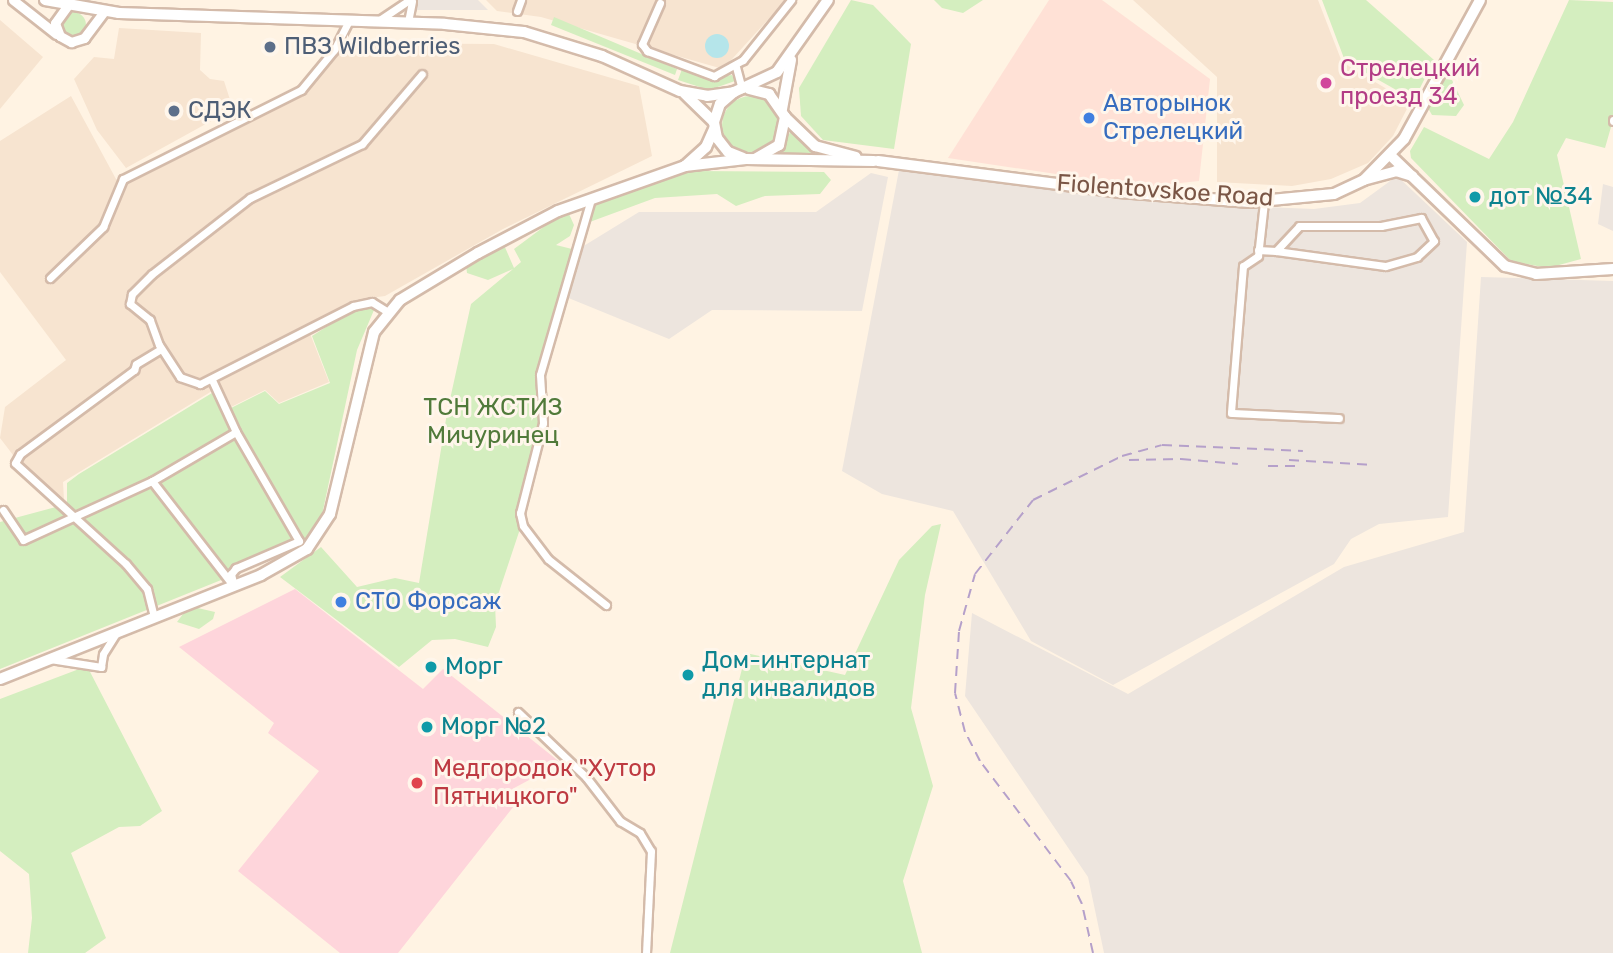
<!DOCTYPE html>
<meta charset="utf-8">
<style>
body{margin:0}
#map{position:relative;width:1613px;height:953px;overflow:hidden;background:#fff3e3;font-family:Rubik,sans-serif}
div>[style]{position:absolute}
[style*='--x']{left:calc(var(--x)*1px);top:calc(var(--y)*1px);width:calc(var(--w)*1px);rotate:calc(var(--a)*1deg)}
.residential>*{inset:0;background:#f7e4d0}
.commercial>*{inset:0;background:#ffe1d6}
.industrial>*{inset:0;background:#ede5de}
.medical>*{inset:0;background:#fed5db}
.green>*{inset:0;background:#d4eebf}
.round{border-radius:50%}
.water>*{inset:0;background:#b5e5ea}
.roads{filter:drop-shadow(2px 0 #d4bbaa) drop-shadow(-2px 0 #d4bbaa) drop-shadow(0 2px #d4bbaa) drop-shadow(0 -2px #d4bbaa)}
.minor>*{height:7px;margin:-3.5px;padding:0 3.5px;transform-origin:3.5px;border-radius:3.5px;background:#fff}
.tertiary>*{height:9px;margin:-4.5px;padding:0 4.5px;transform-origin:4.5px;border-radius:4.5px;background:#fff}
.secondary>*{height:10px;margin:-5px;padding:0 5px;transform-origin:5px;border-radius:5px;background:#fff}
.rail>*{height:2px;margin-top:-1px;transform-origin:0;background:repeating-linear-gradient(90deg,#b5a0ca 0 10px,transparent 0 17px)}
.dots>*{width:19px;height:19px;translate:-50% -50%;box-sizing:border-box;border:4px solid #fff6eb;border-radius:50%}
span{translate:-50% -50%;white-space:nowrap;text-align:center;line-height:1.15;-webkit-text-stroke:6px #fff6eb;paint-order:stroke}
.service-label{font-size:24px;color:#4e5e75}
.left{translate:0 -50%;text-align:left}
.hotel-label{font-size:24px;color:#b23c85}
.shop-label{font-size:24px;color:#366cbe}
.street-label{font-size:24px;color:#7a5646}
.culture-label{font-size:24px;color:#0d838f}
.park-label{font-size:24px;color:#507a3a}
.health-label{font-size:24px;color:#be3a42}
</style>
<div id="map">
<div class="residential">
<div style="clip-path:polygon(486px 0,786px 0,723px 69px,541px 17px,497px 11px)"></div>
<div style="clip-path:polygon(1133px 0,1318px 0,1342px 62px,1410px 103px,1393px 136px,1368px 163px,1331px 179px,1292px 186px,1217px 182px,1217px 77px)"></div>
<div style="clip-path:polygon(0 20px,43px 57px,0 109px)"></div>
<div style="clip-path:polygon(119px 28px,201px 33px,200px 70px,210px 79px,224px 81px,233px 109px,126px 168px,97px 130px,74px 79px,94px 57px,114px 59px)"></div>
<div style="clip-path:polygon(346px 43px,494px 44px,639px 86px,652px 156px,503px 229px,385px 296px,355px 300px,307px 326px,329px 382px,279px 403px,265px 390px,225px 410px,212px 391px,63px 482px,64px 500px,59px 503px,26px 472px,0 438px,5px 407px,66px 360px,0 272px,0 141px,71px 96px,116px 179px,125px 182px,307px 92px)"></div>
</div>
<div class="commercial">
<div style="clip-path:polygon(1049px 0,1102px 0,1210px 79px,1199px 181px,1143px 187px,948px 158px)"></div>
</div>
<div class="industrial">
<div style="clip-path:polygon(413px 0,478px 0,488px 10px,417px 10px)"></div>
<div style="clip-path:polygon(899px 170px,1167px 203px,1314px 209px,1360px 203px,1397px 176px,1467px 242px,1448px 517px,1379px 524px,1351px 539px,1334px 564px,1113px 685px,1031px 641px,953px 511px,882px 494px,842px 471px)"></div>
<div style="clip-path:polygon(871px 173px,888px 177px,862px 311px,712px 310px,669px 339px,566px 297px,582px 247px,639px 212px,816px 212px)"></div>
<div style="clip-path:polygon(1603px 184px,1613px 187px,1613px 231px,1598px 224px)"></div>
<div style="clip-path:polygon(1481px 277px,1613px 281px,1613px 953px,1104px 953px,1088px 877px,965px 696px,972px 613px,1128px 694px,1344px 567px,1464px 532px)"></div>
</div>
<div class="medical">
<div style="clip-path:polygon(295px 589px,423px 689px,443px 669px,561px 763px,501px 795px,514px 806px,398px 953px,340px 953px,238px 871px,319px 771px,268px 733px,274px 723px,179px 647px)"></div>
</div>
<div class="green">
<div style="clip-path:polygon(851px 0,873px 5px,911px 44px,894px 149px,823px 140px,801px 116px,799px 88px)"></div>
<div style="clip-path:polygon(934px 0,983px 0,963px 13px,942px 8px)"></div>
<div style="clip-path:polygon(1322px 0,1366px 0,1434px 60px,1414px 100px,1345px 61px)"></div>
<div style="clip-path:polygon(1569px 0,1613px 2px,1613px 120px,1605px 148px,1566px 138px,1557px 155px,1581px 259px,1548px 268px,1511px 261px,1411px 158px,1410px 151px,1424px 127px,1489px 159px,1513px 122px)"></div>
<div class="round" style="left:60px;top:12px;width:26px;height:26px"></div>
<div style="clip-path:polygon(554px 17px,677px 69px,675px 75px,551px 25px)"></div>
<div style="clip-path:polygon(682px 69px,710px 78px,732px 75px,735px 81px,709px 90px,678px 80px)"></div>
<div style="clip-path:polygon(1445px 79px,1452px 80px,1464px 105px,1456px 116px,1432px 115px,1428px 108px)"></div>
<div class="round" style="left:722px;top:96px;width:58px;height:58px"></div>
<div style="clip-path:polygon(791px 131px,807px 147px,840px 156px,774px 158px)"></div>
<div style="clip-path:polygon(691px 171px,824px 172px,831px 180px,820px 194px,765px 196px,736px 206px,717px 194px,655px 198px,587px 223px,593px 205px)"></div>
<div style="clip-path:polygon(561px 214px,569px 214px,574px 225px,570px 236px,556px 245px,572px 249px,538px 375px,541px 423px,521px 526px,495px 604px,496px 627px,488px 647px,455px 639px,432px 640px,399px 667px,280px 577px,321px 547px,357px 587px,395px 578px,419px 583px,447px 413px,471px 304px,513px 269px,488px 280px,467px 273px,466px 265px,504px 245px,514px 268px,521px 262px,514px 249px)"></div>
<div style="clip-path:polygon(370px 306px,374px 310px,357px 350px,322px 515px,307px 539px,288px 553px,0 669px,0 522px,67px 504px,67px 483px,79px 474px,212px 393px,225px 411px,265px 391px,279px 404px,330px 383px,312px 336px,356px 308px)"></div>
<div style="clip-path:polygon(941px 524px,925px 595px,911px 708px,933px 786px,903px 881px,922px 953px,670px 953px,746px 653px,845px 675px,899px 560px,932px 526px)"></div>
<div style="clip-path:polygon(189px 606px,215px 612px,213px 619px,199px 629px,177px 622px)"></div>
<div style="clip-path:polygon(87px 666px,162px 811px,140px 826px,119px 827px,71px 853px,106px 938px,85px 953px,28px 953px,32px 918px,29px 874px,0 851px,0 699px)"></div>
</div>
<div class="water">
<div class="round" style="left:705px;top:34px;width:24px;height:24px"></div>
</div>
<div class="roads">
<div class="minor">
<div style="--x:660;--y:3;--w:45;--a:113.7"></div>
<div style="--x:642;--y:44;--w:9;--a:54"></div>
<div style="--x:647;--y:51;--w:72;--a:20.5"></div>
<div style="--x:714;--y:76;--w:33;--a:-29"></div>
<div style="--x:743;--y:60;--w:77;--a:-51.3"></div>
<div style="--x:517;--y:11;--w:12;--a:-70"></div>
<div style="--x:378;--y:21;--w:37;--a:-34"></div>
<div style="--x:408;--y:22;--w:21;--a:-79"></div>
<div style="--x:736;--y:67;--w:23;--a:75"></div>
<div style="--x:1613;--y:121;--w:1;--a:-90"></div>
<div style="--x:591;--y:199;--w:183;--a:106.2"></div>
<div style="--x:540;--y:375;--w:48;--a:86.4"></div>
<div style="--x:543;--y:423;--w:93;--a:104.3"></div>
<div style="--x:520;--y:513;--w:13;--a:77"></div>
<div style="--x:523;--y:526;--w:41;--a:52.9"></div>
<div style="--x:548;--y:559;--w:74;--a:38.4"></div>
<div style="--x:1264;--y:202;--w:54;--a:96.3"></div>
<div style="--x:1258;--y:256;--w:18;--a:146"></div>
<div style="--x:1243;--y:266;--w:147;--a:94.7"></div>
<div style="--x:1231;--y:413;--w:108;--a:2.7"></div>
<div style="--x:1258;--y:250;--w:18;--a:3"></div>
<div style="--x:1276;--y:251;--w:34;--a:-47"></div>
<div style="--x:1299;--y:226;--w:82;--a:0"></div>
<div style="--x:1381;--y:226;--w:41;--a:-11.3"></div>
<div style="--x:1421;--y:218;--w:26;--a:61"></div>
<div style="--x:1434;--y:241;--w:23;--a:137"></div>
<div style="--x:1417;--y:257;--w:33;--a:164"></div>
<div style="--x:1385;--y:266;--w:110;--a:-172.2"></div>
<div style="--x:50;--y:278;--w:74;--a:-43.9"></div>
<div style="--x:103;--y:227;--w:52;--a:-67.4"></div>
<div style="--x:123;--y:179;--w:199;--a:-26.6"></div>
<div style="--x:301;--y:90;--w:52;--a:-50.5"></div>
<div style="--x:334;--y:50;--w:34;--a:-63"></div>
<div style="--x:388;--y:312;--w:19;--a:-148"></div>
<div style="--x:372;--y:302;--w:19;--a:168"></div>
<div style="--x:353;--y:306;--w:172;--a:153"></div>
<div style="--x:200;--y:384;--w:21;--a:-161"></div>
<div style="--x:180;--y:377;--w:38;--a:-123"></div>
<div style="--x:159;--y:345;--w:27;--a:-110"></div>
<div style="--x:150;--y:320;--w:26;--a:-141"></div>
<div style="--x:130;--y:304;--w:10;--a:-79"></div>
<div style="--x:132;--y:294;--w:28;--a:-45"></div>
<div style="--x:152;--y:274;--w:124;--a:-37.8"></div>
<div style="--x:250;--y:198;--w:124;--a:-25.7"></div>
<div style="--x:362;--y:144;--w:92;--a:-49.4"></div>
<div style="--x:212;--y:380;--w:57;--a:65.2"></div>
<div style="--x:236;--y:432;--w:126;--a:60"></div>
<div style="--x:299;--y:541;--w:69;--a:156.8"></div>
<div style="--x:236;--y:568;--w:8;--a:130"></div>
<div style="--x:231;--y:574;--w:12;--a:76"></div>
<div style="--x:152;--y:481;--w:129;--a:52.2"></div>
<div style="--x:3;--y:510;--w:36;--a:56"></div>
<div style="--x:23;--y:540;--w:142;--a:-24.6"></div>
<div style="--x:152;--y:481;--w:97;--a:-30.3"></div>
<div style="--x:154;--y:617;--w:29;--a:-104"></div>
<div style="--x:147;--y:589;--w:33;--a:-130"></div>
<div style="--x:126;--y:564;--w:150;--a:-137.7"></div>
<div style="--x:15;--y:463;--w:10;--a:-61"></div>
<div style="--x:20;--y:454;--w:142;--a:-36.4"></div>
<div style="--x:134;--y:370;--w:6;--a:-72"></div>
<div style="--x:136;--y:364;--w:29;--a:-31"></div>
<div style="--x:50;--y:659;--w:52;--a:8.9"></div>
<div style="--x:101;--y:667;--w:13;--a:-81"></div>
<div style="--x:103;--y:654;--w:25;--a:-58"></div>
<div style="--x:518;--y:712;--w:94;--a:43.7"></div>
<div style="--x:586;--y:777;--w:56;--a:52.3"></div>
<div style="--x:620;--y:821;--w:23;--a:31"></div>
<div style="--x:640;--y:833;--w:21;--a:59"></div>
<div style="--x:651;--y:851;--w:102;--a:92.8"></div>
</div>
<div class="tertiary">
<div style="--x:13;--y:0;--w:55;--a:38.3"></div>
<div style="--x:68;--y:5;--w:22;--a:126"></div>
<div style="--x:55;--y:23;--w:14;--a:69"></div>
<div style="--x:60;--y:36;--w:13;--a:29"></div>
<div style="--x:71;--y:42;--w:14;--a:-17"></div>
<div style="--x:84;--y:38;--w:34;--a:-53"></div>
</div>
<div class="secondary">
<div style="--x:45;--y:0;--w:75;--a:10"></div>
<div style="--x:119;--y:13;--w:326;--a:1.9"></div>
<div style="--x:445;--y:24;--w:79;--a:5.8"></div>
<div style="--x:524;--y:32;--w:82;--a:17.1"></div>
<div style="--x:602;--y:56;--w:85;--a:24.2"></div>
<div style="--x:680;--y:91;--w:27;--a:10"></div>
<div style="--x:707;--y:96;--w:27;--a:-8"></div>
<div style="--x:749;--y:89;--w:21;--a:14"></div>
<div style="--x:769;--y:94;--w:28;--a:55"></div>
<div style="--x:785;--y:117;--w:29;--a:102"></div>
<div style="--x:779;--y:145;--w:28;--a:150"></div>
<div style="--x:685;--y:94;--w:40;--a:44"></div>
<div style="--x:782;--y:109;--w:50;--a:-79.6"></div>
<div style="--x:785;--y:117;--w:42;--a:44"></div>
<div style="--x:815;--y:146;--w:42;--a:15"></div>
<div style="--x:1390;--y:155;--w:160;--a:44"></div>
<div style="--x:1505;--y:266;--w:32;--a:14"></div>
<div style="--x:1536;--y:274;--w:77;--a:-3.7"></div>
<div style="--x:743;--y:158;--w:16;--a:-158"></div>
<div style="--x:728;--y:152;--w:18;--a:-128"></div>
<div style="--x:717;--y:138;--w:16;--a:-101"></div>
<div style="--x:714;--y:122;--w:19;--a:-72"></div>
<div style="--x:720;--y:104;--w:18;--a:-41"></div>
<div style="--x:734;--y:92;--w:47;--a:-24.9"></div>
<div style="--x:777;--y:72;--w:88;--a:-54.7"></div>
<div style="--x:878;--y:161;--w:243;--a:7.3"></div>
<div style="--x:1119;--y:192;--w:131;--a:4.4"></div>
<div style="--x:1250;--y:202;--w:84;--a:-5.4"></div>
<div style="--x:1334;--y:194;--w:33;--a:-25"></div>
<div style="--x:1364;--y:180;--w:57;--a:-45.7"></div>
<div style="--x:1404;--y:139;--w:158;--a:-61.3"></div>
<div style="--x:685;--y:166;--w:28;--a:-42"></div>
<div style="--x:706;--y:147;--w:20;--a:-66"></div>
<div style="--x:1367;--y:179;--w:30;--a:-15"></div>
<div style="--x:1396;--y:171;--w:17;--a:17"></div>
<div style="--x:0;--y:679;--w:281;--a:-21.7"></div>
<div style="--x:261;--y:575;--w:53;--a:-29.5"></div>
<div style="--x:307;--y:549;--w:42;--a:-56.7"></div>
<div style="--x:330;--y:514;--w:187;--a:-76.4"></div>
<div style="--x:374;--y:332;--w:41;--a:-50.9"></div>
<div style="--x:400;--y:300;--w:91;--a:-31.1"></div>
<div style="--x:478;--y:253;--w:90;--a:-27.7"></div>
<div style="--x:558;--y:211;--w:135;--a:-19.5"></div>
<div style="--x:685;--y:166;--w:61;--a:-6.5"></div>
<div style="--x:746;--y:159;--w:128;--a:0.9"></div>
</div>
</div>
<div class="rail">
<div style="--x:1129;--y:460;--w:52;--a:-1.1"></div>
<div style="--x:1181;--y:459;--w:57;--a:5"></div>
<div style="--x:1289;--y:460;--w:85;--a:3.4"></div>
<div style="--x:1268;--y:466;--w:32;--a:0"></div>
<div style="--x:1093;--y:953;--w:50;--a:-102.7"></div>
<div style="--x:1082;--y:904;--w:25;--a:-116"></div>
<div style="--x:1071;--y:881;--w:151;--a:-127.2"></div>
<div style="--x:980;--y:761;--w:33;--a:-117"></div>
<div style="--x:965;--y:732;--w:40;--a:-104.4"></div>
<div style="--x:955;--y:693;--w:62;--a:-86.3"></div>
<div style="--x:959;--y:631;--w:59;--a:-74.3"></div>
<div style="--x:975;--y:574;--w:94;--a:-51.9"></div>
<div style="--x:1033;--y:500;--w:99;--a:-26.3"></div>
<div style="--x:1122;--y:456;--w:41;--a:-15.4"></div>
<div style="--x:1162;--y:445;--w:141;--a:2.4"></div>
</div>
<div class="dots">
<div style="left:270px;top:47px;background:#5c6f8a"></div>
<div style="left:1326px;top:83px;background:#d1479c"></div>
<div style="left:174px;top:111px;background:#5c6f8a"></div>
<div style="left:1089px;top:118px;background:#3f7fe0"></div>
<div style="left:1475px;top:197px;background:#0f9aa8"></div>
<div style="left:341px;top:602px;background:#3f7fe0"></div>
<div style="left:431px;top:667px;background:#0f9aa8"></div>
<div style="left:688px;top:675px;background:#0f9aa8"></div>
<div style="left:427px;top:727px;background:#0f9aa8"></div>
<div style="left:417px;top:783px;background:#e0444e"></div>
</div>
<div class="service-label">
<span class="left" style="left:284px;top:47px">ПВЗ Wildberries</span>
<span class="left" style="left:188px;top:111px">СДЭК</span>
</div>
<div class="hotel-label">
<span class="left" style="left:1340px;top:83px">Стрелецкий<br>проезд 34</span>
</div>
<div class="shop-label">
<span class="left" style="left:1103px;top:118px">Авторынок<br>Стрелецкий</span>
<span class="left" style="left:355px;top:602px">СТО Форсаж</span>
</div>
<div class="street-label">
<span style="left:1165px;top:191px;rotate:4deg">Fiolentovskoe Road</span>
</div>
<div class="culture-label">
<span class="left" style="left:1489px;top:197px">дот №34</span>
<span class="left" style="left:702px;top:675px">Дом-интернат<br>для инвалидов</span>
<span class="left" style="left:445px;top:667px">Морг</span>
<span class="left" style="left:441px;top:727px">Морг №2</span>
</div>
<div class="park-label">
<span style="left:493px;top:422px">ТСН ЖСТИЗ<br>Мичуринец</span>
</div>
<div class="health-label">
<span class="left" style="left:433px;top:783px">Медгородок "Хутор<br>Пятницкого"</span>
</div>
</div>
